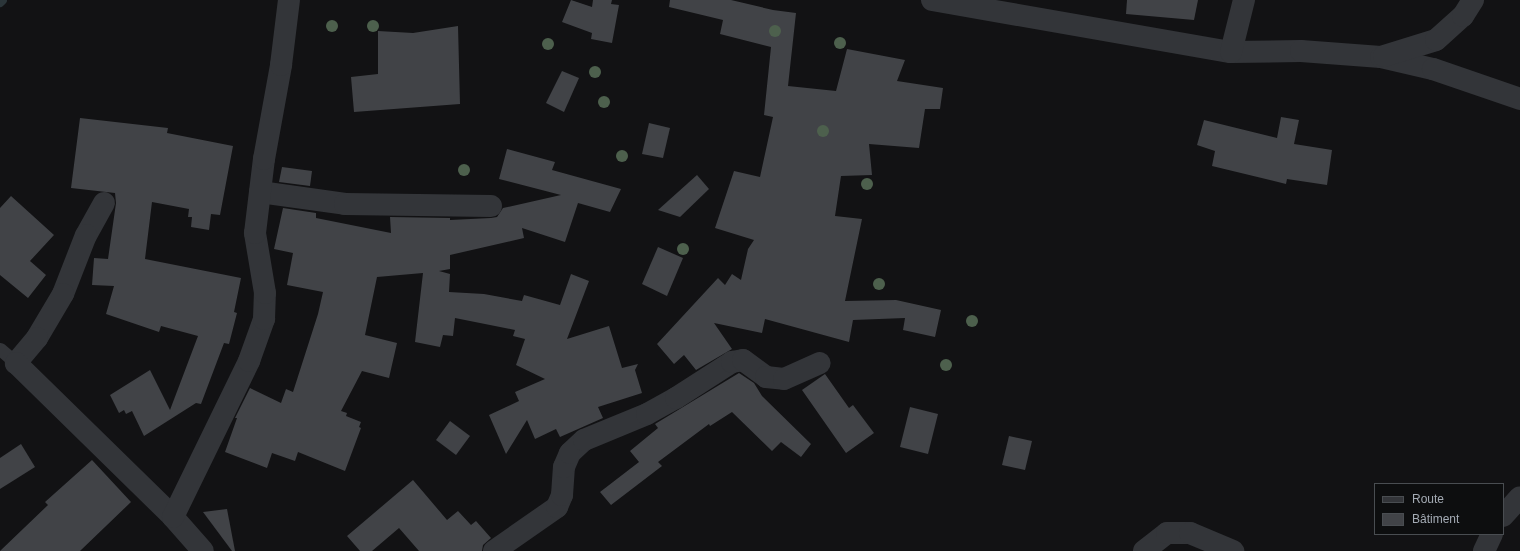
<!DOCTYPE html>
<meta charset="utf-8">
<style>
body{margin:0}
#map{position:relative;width:1520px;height:551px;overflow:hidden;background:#121214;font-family:Helvetica,sans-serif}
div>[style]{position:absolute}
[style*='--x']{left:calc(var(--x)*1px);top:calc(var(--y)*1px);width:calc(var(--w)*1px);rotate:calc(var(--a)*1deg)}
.stream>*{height:7px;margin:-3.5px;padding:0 3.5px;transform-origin:3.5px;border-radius:3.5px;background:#2b3539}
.building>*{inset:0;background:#414347}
.service>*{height:13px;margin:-6.5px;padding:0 6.5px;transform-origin:6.5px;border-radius:6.5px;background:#333539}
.minor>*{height:22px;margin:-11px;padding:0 11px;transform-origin:11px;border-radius:11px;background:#333539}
.trees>*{width:12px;height:12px;margin:-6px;border-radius:50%;background:#4d604d}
span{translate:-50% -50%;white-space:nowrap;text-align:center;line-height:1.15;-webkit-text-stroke:3.5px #0d0e0f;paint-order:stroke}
.legend{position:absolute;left:1374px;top:483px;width:130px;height:52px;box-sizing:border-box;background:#0d0e0f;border:1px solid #494d51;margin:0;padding:5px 7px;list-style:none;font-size:12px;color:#a4abb4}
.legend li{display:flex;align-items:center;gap:8px;height:20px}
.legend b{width:20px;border:1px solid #494d51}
</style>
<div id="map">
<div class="stream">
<div style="--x:0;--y:3;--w:4;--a:-45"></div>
</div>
<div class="building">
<div style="clip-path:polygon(571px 0,592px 7px,593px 0,612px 0,611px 4px,619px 5px,612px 43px,591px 39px,592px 33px,562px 22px)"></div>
<div style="clip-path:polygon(670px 0,731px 0,773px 10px,796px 13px,788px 86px,836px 91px,847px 49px,905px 60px,897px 81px,943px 88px,940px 109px,925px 109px,919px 148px,869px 144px,872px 175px,841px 176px,835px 216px,862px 219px,845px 301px,896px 300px,941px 310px,935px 337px,903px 330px,905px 318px,853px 320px,849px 342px,765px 319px,762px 333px,714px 323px,732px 349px,696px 370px,684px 355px,674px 364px,657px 344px,718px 278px,725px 285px,732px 274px,741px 280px,748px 249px,754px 240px,715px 228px,734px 171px,760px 177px,773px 117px,764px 115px,771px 47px,720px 34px,723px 20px,669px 7px)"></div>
<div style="clip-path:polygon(1127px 0,1198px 0,1194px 20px,1126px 14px)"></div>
<div style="clip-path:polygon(458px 26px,460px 104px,354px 112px,351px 77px,378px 74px,378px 31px,413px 33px)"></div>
<div style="clip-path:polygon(562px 71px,579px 78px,564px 112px,546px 103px)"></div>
<div style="clip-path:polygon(1281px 117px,1299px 120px,1294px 144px,1332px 150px,1327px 185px,1287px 179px,1286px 184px,1212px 166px,1215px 151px,1197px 145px,1204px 120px,1277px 138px)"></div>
<div style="clip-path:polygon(80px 118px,168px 128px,167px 133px,233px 146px,220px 215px,211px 214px,209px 230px,191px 227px,192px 217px,188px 217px,189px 209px,152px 202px,145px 259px,241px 278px,234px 312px,237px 313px,229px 344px,224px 343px,201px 404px,196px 403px,144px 436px,132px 411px,126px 414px,124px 410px,119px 413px,110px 395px,150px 370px,170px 410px,198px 336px,161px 326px,159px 332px,106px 314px,114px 286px,92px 285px,94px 258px,108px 259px,116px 203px,115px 193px,71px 188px)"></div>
<div style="clip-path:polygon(649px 123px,670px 128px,663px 158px,642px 154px)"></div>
<div style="clip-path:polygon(507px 149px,555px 162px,552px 170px,621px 189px,610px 212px,578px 203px,565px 242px,522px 228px,524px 238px,450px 255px,450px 269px,439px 271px,450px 274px,449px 292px,484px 294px,522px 301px,524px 295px,560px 305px,571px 274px,589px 281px,567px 339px,609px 326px,622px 368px,638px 364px,635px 370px,642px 393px,598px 407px,603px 418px,560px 437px,556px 429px,535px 439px,527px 420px,506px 454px,489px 415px,519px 401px,515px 392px,545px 379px,516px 365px,525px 339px,513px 336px,515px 330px,455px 318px,453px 336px,443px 335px,440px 347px,415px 342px,423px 273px,377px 277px,365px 335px,397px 343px,389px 378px,362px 371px,341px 411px,347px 413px,346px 416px,361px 422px,359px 427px,361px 428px,345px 471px,298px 452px,295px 461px,272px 453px,267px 468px,225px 452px,237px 418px,235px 418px,250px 388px,281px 403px,286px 389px,293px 392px,318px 314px,323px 292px,287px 285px,293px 253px,274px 249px,283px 208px,316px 213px,316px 218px,391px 233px,390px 217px,450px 218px,450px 220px,491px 218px,497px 217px,503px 208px,561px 195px,499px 179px)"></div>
<div style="clip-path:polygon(282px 167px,312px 171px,310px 186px,279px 182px)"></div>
<div style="clip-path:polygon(697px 175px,709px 189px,680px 217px,658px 210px)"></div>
<div style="clip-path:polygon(11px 196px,54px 235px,30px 261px,46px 275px,28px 298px,0 275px,0 208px)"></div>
<div style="clip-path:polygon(658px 247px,683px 258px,667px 296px,642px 284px)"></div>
<div style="clip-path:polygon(739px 373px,754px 383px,762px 396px,811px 444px,801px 457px,781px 442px,772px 451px,732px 412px,710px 426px,709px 424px,658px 462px,662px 466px,611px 505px,600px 492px,639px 462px,630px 451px,658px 428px,655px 424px)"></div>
<div style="clip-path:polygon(825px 374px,849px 408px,853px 405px,874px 433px,846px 453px,802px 390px)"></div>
<div style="clip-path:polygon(910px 407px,938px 414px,928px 454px,900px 447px)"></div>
<div style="clip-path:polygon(450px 421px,470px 436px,456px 455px,436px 440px)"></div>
<div style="clip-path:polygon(1009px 436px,1032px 441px,1025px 470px,1002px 465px)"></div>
<div style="clip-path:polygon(21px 444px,35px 467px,0 489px,0 458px)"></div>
<div style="clip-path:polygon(92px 460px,131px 502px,80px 551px,0 551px,48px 505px,45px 502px)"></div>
<div style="clip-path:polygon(413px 480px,447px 520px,458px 511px,471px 525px,476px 521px,491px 538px,483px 545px,482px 551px,419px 551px,399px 528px,372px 551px,360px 551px,347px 536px)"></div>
<div style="clip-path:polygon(227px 509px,235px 551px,232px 551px,203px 512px)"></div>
</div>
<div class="service">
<div style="--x:0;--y:349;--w:21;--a:41"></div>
</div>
<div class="minor">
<div style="--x:932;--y:0;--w:303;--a:9.9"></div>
<div style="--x:1231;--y:52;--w:70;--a:-0.8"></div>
<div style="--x:1301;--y:51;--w:80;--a:4.3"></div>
<div style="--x:1381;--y:57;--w:53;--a:13"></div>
<div style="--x:1433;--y:69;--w:92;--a:19"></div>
<div style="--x:1231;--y:52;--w:54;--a:-76"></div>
<div style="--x:1384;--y:56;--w:54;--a:-17.1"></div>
<div style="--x:1436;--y:40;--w:36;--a:-42"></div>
<div style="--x:1463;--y:16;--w:19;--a:-58"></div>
<div style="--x:260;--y:192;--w:86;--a:8"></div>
<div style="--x:345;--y:204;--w:146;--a:0.8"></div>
<div style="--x:104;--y:203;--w:37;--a:119"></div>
<div style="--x:86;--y:235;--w:63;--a:111.3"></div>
<div style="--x:63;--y:294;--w:51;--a:120.6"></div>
<div style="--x:37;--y:338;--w:33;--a:130"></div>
<div style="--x:16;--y:363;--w:220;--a:44.4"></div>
<div style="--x:173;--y:517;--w:45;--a:48.6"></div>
<div style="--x:1503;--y:516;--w:25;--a:-48"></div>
<div style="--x:173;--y:517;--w:174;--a:-64"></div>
<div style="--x:249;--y:361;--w:45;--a:-70.3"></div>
<div style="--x:264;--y:319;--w:26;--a:-88"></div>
<div style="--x:265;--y:293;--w:61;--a:-99.5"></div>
<div style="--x:255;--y:233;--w:75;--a:-83.1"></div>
<div style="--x:264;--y:159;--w:96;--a:-79.7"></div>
<div style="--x:281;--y:65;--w:65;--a:-83"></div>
<div style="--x:494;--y:551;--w:77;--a:-34.9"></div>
<div style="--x:557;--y:507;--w:13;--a:-67"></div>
<div style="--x:562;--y:495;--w:28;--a:-86"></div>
<div style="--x:564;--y:467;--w:15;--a:-67"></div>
<div style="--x:570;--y:453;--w:19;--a:-43"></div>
<div style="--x:584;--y:440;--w:68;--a:-22.4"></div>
<div style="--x:647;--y:414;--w:33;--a:-29"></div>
<div style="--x:676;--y:398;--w:67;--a:-32.7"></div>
<div style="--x:732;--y:362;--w:11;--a:-10"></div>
<div style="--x:743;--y:360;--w:29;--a:36"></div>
<div style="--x:766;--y:377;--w:18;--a:6"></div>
<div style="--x:784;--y:379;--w:39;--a:-24"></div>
<div style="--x:1144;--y:551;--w:29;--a:-38"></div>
<div style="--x:1167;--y:533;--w:23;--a:0"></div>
<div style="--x:1190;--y:533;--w:47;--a:22.7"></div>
<div style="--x:1484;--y:551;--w:19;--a:-65"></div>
</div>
<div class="trees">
<div style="left:332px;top:26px"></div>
<div style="left:373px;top:26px"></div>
<div style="left:775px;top:31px"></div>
<div style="left:840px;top:43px"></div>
<div style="left:548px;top:44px"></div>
<div style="left:595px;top:72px"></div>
<div style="left:604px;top:102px"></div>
<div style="left:823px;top:131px"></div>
<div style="left:622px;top:156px"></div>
<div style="left:464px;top:170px"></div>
<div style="left:867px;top:184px"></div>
<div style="left:683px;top:249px"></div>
<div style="left:879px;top:284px"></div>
<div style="left:972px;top:321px"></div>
<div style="left:946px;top:365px"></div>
</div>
<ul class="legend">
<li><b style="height:5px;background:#333539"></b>Route</li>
<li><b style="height:11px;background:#414347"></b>Bâtiment</li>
</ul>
</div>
